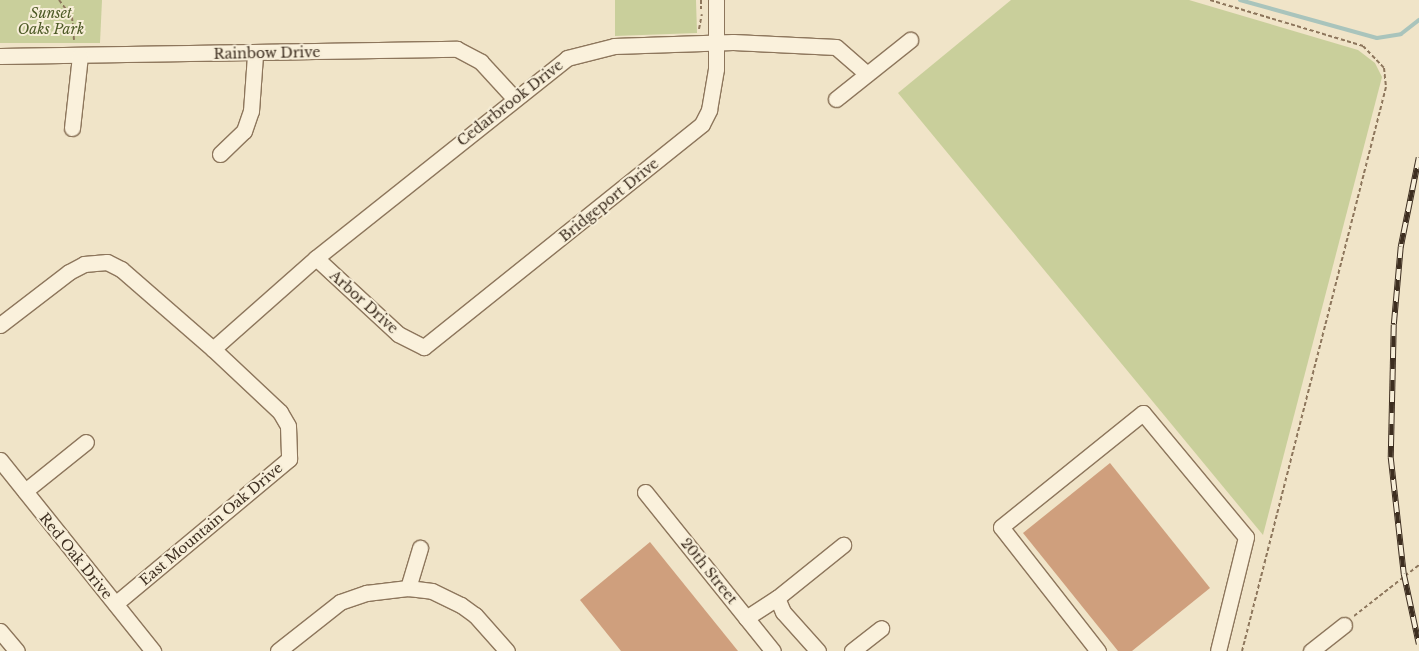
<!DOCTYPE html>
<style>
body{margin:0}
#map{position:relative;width:1419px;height:651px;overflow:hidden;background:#f0e4c8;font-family:"Libre Baskerville",serif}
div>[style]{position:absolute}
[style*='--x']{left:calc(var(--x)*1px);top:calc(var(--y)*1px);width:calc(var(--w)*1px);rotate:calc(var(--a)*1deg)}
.green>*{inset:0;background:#c9cf9b}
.stream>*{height:4px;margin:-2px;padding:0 2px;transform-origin:2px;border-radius:2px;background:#a9c4bc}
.building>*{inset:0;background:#cf9f7d}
.path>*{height:2px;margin-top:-1px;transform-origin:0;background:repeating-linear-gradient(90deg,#8d765c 0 4px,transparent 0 6.5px)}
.roads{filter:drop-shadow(1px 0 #8d765c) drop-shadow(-1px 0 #8d765c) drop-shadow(0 1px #8d765c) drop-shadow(0 -1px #8d765c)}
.minor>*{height:15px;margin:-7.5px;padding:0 7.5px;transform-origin:7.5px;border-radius:7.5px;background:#faf1dc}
.rail>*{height:5.5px;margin-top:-2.75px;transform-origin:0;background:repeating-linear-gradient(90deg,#f7eed8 0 11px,#3d2e20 0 22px);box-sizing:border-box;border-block:1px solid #3d2e20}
span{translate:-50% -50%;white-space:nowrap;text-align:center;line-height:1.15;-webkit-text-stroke:4px #f7eed8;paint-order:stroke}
.park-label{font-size:14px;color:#4d5a26;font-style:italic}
.street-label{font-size:14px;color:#3d2e20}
</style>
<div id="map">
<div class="green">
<div style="clip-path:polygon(0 0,102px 0,100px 43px,0 43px)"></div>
<div style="clip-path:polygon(615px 0,696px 0,697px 33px,615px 36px)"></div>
<div style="clip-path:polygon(1011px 0,1189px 0,1358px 50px,1375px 63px,1382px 77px,1263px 535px,898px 93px)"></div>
</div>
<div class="stream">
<div style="--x:1240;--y:0;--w:142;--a:15.5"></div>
<div style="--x:1377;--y:38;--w:24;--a:-9"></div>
<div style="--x:1401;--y:34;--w:23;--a:-38"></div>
</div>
<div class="building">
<div style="clip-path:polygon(1110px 463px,1210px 588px,1132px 651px,1118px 651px,1023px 533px)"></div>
<div style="clip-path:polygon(650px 542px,738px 651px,621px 651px,580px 600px)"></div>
</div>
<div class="path">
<div style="--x:59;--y:0;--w:21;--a:53"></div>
<div style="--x:72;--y:17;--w:23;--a:85"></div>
<div style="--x:701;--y:0;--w:9;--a:90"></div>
<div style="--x:1210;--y:0;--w:160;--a:16.7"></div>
<div style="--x:1363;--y:46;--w:30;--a:46"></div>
<div style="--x:1384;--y:68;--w:19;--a:84"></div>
<div style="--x:1386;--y:87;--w:582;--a:104.32"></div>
<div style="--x:699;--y:29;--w:15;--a:-79"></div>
<div style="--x:1354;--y:616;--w:83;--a:-38.1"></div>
</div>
<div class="roads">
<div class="minor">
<div style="--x:0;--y:56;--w:457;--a:-0.9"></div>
<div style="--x:457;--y:49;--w:27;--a:28"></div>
<div style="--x:481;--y:62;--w:50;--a:47.4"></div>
<div style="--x:836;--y:99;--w:95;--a:-38.6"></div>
<div style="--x:72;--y:128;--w:73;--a:-83.7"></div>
<div style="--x:220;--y:154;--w:33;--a:-44"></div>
<div style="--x:244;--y:131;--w:21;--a:-71"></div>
<div style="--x:251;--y:111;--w:56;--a:-85.9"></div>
<div style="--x:316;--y:258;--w:112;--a:42.8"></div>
<div style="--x:398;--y:334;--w:29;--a:27"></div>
<div style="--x:424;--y:347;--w:356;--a:-38.7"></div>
<div style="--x:702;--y:124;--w:16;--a:-63"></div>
<div style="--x:709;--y:110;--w:42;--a:-80.3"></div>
<div style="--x:716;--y:69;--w:69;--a:-90"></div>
<div style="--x:0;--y:325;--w:87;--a:-37.5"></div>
<div style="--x:69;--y:272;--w:17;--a:-28"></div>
<div style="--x:84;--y:264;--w:23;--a:-5"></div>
<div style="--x:107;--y:262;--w:16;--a:27"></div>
<div style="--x:121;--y:269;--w:122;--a:41"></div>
<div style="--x:213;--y:349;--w:92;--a:43.2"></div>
<div style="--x:280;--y:412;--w:16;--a:60"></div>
<div style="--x:288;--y:426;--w:33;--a:88"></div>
<div style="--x:289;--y:459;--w:226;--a:140.2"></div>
<div style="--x:213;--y:349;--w:137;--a:-41.5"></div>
<div style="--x:316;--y:258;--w:321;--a:-38.5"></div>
<div style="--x:567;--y:58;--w:49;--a:-14.3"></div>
<div style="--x:614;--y:46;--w:119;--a:-1.9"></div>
<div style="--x:733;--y:42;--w:103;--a:2.8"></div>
<div style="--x:836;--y:47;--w:41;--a:41.1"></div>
<div style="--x:0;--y:460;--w:245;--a:51.3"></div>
<div style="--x:25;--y:491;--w:78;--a:-38.8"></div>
<div style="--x:645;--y:492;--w:204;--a:51.2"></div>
<div style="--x:408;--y:588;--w:42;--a:-73.3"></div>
<div style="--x:746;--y:618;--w:37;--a:-33"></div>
<div style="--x:0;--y:631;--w:26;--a:50"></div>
<div style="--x:278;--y:651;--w:79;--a:-38.3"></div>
<div style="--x:340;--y:602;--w:28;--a:-19"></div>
<div style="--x:366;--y:593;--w:42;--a:-6.8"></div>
<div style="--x:408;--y:588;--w:24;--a:7"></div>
<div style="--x:432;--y:591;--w:32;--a:26"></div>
<div style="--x:461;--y:605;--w:17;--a:36"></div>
<div style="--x:475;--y:615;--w:48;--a:48.4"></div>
<div style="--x:818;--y:651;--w:52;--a:-131.9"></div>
<div style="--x:783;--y:612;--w:15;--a:-113"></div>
<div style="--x:777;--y:598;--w:85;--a:-38.8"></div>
<div style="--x:852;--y:651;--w:37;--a:-38"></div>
<div style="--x:1098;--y:651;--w:157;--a:-128"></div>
<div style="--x:1001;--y:527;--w:182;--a:-38.8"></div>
<div style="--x:1143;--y:413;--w:161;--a:50.3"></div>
<div style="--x:1246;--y:537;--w:117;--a:103.8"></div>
<div style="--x:1311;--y:651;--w:42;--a:-38.2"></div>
</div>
</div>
<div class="rail">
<div style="--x:1419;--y:158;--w:91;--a:101.4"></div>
<div style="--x:1401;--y:247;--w:78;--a:95.1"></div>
<div style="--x:1394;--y:325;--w:133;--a:91.3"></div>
<div style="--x:1391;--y:458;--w:117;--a:83.6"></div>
<div style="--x:1404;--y:574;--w:72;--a:77.9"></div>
</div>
<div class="park-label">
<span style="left:51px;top:21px">Sunset<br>Oaks Park</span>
</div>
<div class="street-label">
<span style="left:267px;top:53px;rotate:-1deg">Rainbow Drive</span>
<span style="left:510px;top:103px;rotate:-38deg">Cedarbrook Drive</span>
<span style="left:609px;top:200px;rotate:-39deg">Bridgeport Drive</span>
<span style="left:364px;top:302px;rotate:42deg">Arbor Drive</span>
<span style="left:211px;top:524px;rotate:-40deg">East Mountain Oak Drive</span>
<span style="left:76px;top:556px;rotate:51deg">Red Oak Drive</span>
<span style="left:709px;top:571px;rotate:51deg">20th Street</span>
</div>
</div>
